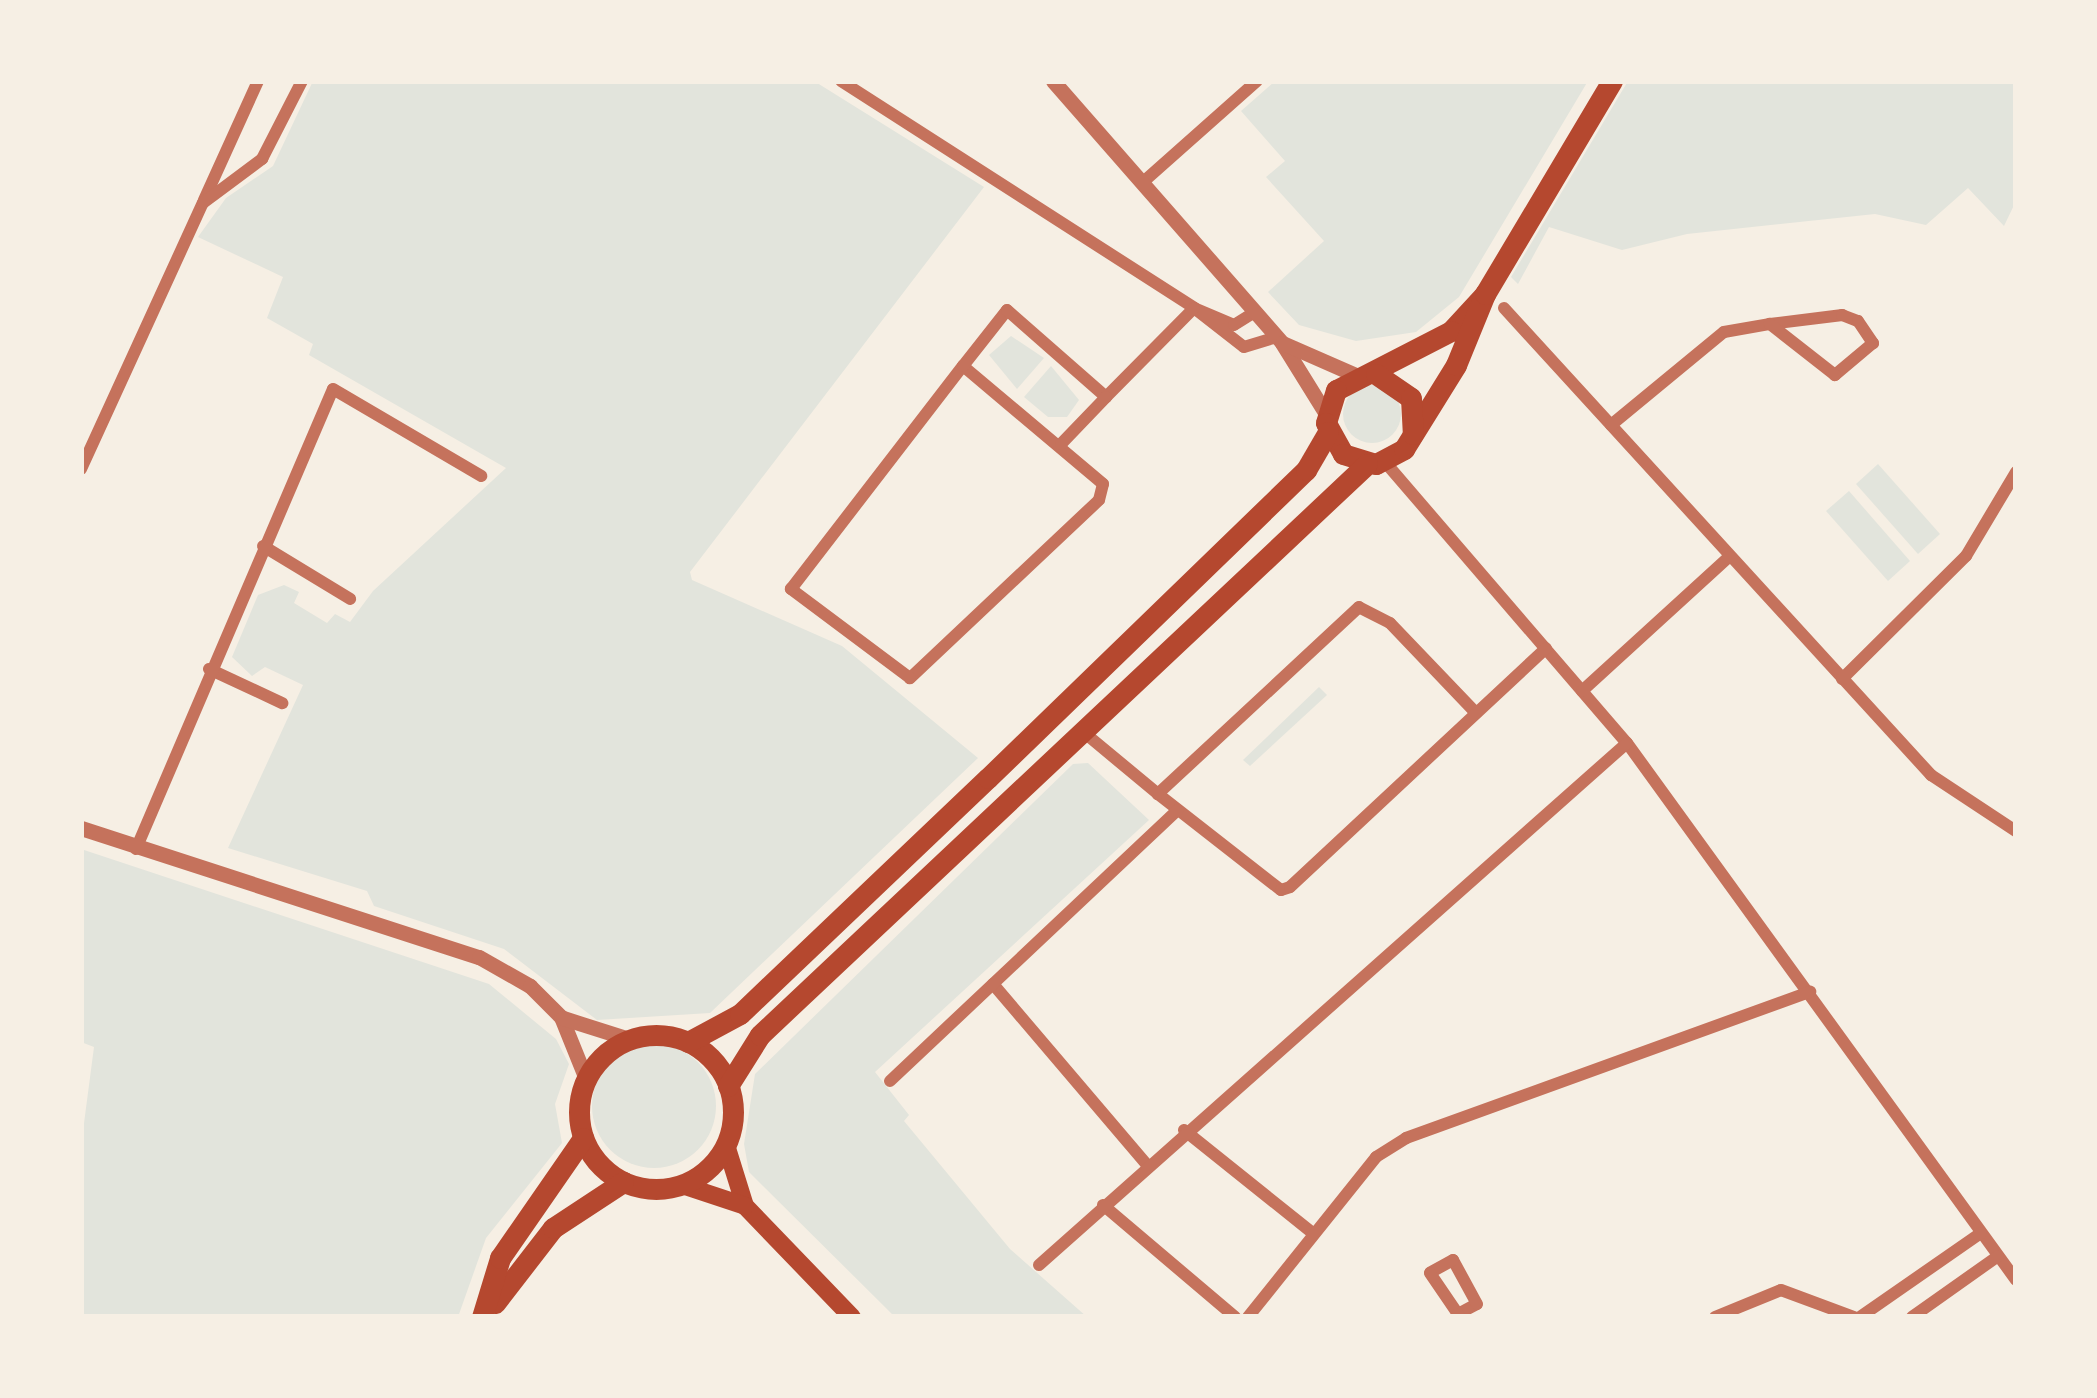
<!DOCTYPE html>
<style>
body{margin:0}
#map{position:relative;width:2097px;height:1398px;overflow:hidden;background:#f6efe4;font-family:"Varela Round",sans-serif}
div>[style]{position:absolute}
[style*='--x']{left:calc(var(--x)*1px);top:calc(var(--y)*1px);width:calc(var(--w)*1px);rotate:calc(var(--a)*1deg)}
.green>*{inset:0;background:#e2e4dc}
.round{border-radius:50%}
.minor>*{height:12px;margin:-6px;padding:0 6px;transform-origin:6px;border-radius:6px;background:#c5725c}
.tertiary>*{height:15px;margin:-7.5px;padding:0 7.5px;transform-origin:7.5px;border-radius:7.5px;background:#c5725c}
.secondary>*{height:18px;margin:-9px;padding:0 9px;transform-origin:9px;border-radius:9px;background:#b5482f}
.primary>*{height:21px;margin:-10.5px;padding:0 10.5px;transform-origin:10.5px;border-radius:10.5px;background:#b5482f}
.primary>.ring{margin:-10.5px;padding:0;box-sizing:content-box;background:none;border:21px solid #b5482f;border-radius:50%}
span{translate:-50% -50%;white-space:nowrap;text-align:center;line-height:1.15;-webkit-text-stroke:12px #f6efe4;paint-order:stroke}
.frame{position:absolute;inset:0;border:84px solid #f6efe4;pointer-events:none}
</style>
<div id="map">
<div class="green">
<div style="clip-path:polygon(313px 81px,814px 81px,984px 187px,690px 572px,692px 580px,842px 646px,978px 758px,710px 1013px,597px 1020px,504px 949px,374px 906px,367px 891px,228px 848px,303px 685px,265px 667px,252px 676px,232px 657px,258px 595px,284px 585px,299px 592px,294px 603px,327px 623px,335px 614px,350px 622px,373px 591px,506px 468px,309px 355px,313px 344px,267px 318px,283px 277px,198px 237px,226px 198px,273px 166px)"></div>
<div style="clip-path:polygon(1275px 81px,1588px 81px,1459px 297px,1416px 332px,1356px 341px,1299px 325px,1268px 292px,1324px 241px,1266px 177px,1285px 161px,1241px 111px)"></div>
<div style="clip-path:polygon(1628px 81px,2016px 81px,2016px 201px,2004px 226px,1968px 188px,1926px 225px,1875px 214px,1687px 234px,1622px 250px,1549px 227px,1518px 284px,1511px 277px)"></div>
<div style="clip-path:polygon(1011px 336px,1044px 358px,1017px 389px,989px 355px)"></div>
<div style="clip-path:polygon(1051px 366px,1079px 400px,1067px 417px,1048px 417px,1024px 397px)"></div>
<div class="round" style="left:1343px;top:385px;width:58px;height:58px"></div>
<div style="clip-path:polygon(1878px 464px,1940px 534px,1918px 554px,1856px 484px)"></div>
<div style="clip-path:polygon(1849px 491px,1910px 561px,1888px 581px,1826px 511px)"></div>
<div style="clip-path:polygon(1319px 687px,1327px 695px,1250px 766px,1243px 760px)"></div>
<div style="clip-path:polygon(1088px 763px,1149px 820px,875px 1072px,909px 1115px,904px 1121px,1010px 1249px,1087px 1317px,895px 1317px,749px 1172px,744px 1144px,755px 1074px,1073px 764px)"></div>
<div style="clip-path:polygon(81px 849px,489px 984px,556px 1039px,569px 1064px,555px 1104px,562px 1143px,486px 1238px,458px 1317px,81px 1317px,81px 1146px,94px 1047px,81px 1042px)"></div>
<div class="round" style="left:592px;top:1044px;width:124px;height:124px"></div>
</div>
<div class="minor">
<div style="--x:841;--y:81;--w:420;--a:32.7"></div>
<div style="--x:1194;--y:308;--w:43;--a:23"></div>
<div style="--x:1234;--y:325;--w:25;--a:-32"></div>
<div style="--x:1142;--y:183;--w:154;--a:-41.6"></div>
<div style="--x:204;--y:200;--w:131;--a:-65.6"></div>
<div style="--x:1194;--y:308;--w:63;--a:38"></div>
<div style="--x:1244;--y:347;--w:34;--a:-17"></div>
<div style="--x:1504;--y:308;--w:633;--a:47.56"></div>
<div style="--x:1931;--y:775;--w:102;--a:33.4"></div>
<div style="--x:963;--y:366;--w:183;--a:40.1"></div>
<div style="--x:1103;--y:484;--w:16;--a:104"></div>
<div style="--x:1099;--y:500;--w:260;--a:136.7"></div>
<div style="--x:910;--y:678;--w:149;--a:-143.2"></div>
<div style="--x:791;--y:589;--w:282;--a:-52.4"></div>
<div style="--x:963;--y:366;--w:71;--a:-51.8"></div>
<div style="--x:1007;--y:310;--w:132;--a:41.3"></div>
<div style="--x:1106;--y:397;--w:125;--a:-45.3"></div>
<div style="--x:1611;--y:425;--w:146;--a:-39.5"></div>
<div style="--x:1724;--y:332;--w:47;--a:-9.9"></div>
<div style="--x:1770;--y:324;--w:73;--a:-7.1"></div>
<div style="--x:1842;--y:315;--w:17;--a:21"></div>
<div style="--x:1858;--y:321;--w:27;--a:56"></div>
<div style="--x:1873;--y:343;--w:50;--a:139.9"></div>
<div style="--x:1835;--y:375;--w:83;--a:-141.9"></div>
<div style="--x:1061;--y:444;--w:65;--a:-46.2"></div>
<div style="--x:1385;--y:462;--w:371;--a:49.3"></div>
<div style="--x:1627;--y:743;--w:663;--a:54.08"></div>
<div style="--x:81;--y:469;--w:293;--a:-65.4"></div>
<div style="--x:203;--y:203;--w:74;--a:-36.7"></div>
<div style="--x:262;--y:159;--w:88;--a:-62.9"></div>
<div style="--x:263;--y:546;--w:102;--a:31.3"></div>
<div style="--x:209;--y:669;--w:81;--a:25"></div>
<div style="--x:1842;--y:679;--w:175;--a:-44.8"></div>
<div style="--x:1966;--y:556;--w:98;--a:-59.2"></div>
<div style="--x:1582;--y:691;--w:199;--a:-42.4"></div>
<div style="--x:1476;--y:713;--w:124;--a:-133.7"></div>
<div style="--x:1390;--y:623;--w:35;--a:-153"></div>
<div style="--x:1359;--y:607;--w:275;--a:137.1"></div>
<div style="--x:1158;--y:794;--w:156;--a:38"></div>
<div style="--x:1281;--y:890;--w:9;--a:-18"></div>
<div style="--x:1290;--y:887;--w:350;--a:-43"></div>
<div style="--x:1081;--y:730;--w:100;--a:39.7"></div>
<div style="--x:136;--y:849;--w:500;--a:-66.82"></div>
<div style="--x:333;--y:389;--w:172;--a:30.4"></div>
<div style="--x:993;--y:984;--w:236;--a:49.6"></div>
<div style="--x:890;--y:1081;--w:395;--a:-43.3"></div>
<div style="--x:1184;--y:1130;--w:166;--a:38.7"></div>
<div style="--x:1103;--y:1205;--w:173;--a:40.3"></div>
<div style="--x:1039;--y:1265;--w:786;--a:-41.6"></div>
<div style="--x:1458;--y:1314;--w:21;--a:-28"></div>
<div style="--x:1477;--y:1304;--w:50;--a:-118.6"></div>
<div style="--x:1453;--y:1260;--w:26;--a:151"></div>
<div style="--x:1430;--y:1273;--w:50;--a:55.7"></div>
<div style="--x:1458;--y:1314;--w:3;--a:72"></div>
<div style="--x:1248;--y:1317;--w:205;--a:-51.3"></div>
<div style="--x:1376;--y:1157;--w:36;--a:-32"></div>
<div style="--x:1406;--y:1138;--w:430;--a:-19.9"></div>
<div style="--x:1715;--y:1317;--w:71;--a:-22.2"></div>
<div style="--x:1781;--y:1290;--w:78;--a:20.3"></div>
<div style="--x:1860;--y:1317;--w:147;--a:-34.8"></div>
<div style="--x:1912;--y:1317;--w:105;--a:-35.3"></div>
</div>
<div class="tertiary">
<div style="--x:1053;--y:81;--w:348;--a:48.8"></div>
<div style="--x:1282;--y:343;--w:84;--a:58.2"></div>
<div style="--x:1285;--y:344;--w:80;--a:23.7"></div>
<div style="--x:81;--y:828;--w:418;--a:18"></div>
<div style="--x:479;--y:957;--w:59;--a:29.6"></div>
<div style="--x:530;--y:986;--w:44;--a:45"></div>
<div style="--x:561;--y:1017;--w:67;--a:68"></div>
<div style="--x:563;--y:1018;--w:69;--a:17.7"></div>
</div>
<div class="secondary">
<div style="--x:726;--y:1145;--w:64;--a:72.7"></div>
<div style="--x:745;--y:1206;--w:154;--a:46.1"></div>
<div style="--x:682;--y:1185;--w:66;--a:18.4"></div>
</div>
<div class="primary">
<div style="--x:1485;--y:294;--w:50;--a:132.6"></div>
<div style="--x:1451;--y:331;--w:129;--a:152.8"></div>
<div style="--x:1336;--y:390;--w:34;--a:107"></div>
<div style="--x:1326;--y:423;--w:35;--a:61"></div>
<div style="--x:1343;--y:454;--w:34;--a:17"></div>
<div style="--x:1376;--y:464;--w:32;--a:-28"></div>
<div style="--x:1404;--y:449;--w:99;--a:-58.2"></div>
<div style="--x:1456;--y:365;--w:77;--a:-67.8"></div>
<div style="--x:1485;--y:294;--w:248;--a:-59.2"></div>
<div style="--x:1376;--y:374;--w:42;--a:34.4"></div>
<div style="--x:1411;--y:398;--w:36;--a:87"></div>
<div class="ring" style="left:579px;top:1035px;width:133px;height:133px"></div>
<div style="--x:688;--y:1042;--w:59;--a:-28.3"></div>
<div style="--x:740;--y:1014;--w:342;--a:-43.6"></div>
<div style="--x:988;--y:778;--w:443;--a:-44.1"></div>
<div style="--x:1306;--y:470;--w:44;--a:-59.9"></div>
<div style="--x:728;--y:1086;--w:60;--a:-57.9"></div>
<div style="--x:760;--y:1035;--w:833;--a:-43.25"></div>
<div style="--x:495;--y:1303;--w:95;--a:-52.3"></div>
<div style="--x:553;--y:1228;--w:84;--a:-33.3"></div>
<div style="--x:482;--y:1317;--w:62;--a:-73"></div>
<div style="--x:500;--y:1258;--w:146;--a:-55.3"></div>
</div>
<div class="frame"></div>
</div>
